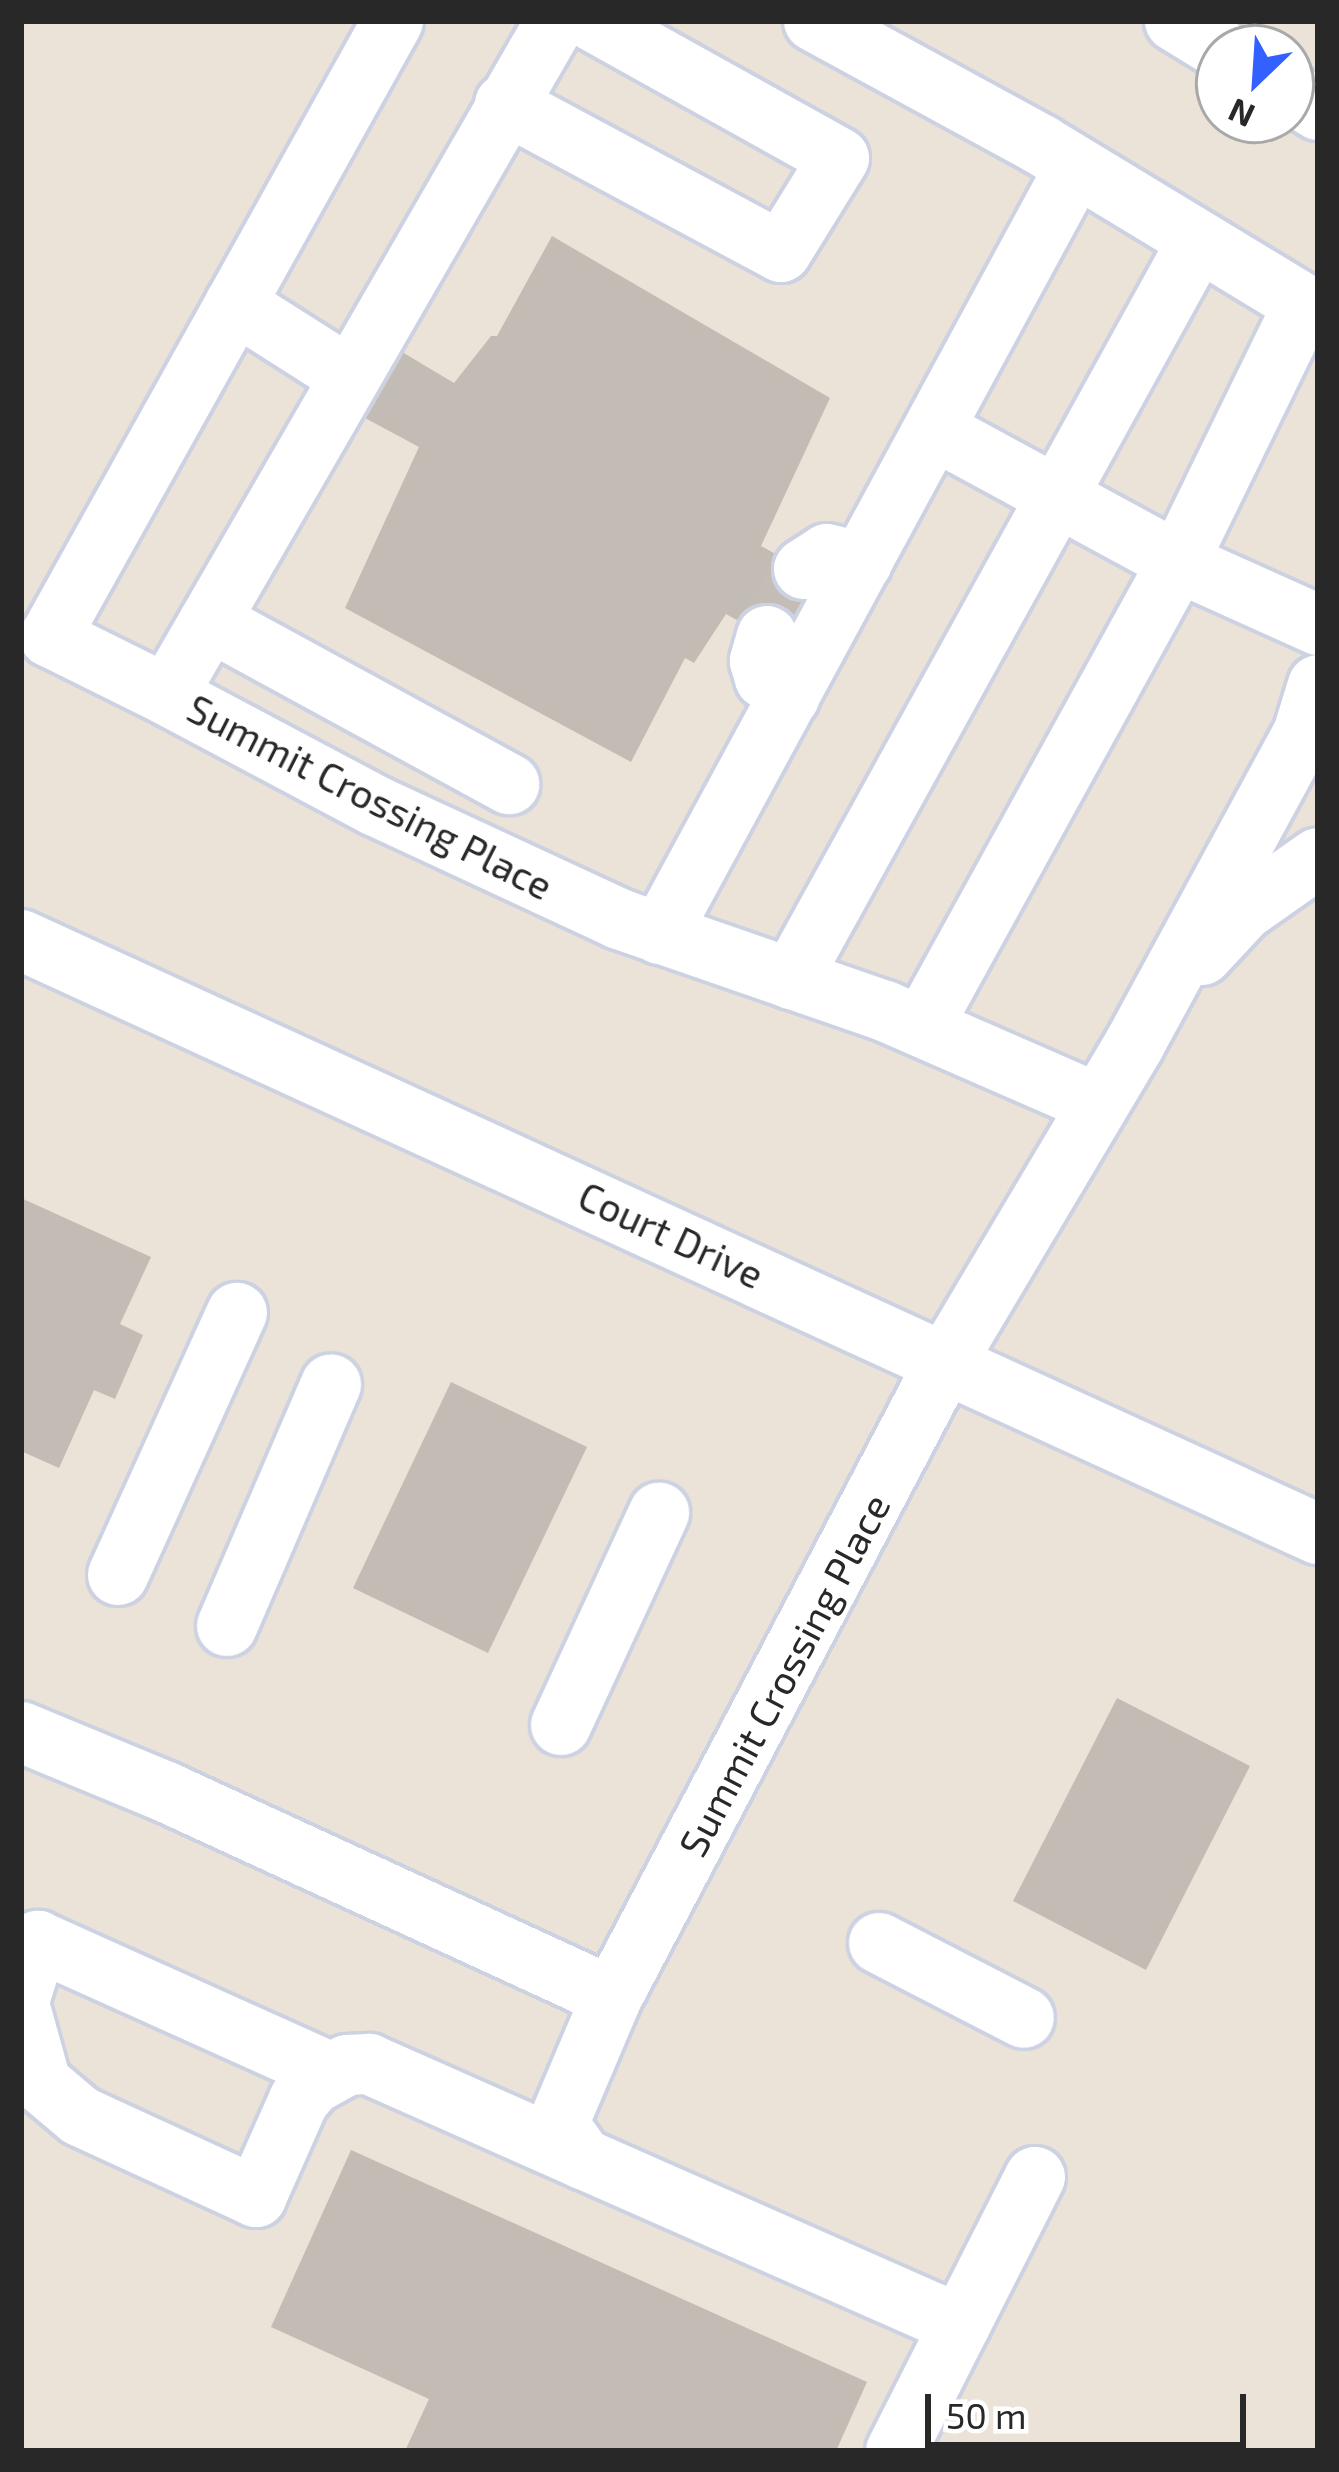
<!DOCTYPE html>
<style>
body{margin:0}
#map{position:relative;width:1339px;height:2472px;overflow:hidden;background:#ebe2d8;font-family:"Exo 2",sans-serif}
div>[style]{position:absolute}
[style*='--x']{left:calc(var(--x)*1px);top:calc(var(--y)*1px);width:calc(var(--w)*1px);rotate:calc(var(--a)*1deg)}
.building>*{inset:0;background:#c3bcb5}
.minor-tunnel>*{height:60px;margin-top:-30px;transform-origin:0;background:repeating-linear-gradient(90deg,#c4bdb5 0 60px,transparent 0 90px)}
.roads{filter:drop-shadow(3px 0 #cdd2e2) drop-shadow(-3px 0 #cdd2e2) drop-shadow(0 3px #cdd2e2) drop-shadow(0 -3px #cdd2e2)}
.minor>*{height:60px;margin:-30px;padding:0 30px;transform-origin:30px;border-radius:30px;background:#fff}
span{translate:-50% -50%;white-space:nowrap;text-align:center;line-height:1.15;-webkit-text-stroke:9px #fff;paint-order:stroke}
.street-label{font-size:39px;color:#282828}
.frame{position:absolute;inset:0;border:24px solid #282828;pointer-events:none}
.north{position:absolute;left:1195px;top:24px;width:120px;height:120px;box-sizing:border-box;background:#fff;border:3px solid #a9a9a9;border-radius:50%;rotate:205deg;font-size:33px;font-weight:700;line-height:48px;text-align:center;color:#282828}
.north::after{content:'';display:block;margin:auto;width:42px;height:54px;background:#3261ff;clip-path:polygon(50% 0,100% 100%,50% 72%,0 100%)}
.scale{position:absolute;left:925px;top:2394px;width:321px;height:54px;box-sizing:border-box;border:6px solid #282828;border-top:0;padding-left:15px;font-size:36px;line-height:42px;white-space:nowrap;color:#282828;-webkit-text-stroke:9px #fff;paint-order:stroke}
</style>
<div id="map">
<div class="building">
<div style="clip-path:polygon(552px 236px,830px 398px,761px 546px,828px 583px,794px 651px,726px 614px,694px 663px,685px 658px,631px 762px,345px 608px,419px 447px,352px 411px,387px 343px,454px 383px,491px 336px,497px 336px)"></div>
<div style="clip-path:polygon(21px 1198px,151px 1257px,120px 1324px,143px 1335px,115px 1399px,94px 1390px,59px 1468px,21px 1451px)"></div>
<div style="clip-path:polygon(451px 1382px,587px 1447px,488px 1653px,353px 1588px)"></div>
<div style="clip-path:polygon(1117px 1698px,1250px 1766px,1146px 1970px,1013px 1901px)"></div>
<div style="clip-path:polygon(351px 2150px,867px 2382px,836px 2451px,405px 2451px,429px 2399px,271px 2327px)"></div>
</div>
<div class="minor-tunnel">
<div style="--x:767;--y:636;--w:77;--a:-61.1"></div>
</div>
<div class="roads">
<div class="minor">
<div style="--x:556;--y:21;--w:778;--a:119.99"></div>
<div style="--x:167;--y:695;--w:237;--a:28"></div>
<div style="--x:376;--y:806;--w:268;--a:24.9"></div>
<div style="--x:619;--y:919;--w:281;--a:19.1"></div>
<div style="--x:885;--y:1011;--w:230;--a:23.6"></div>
<div style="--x:814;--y:21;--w:259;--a:28.6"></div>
<div style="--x:1041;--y:145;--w:307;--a:31.2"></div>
<div style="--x:1304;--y:304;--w:287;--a:116"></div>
<div style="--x:1178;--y:562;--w:154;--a:24.2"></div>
<div style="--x:1175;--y:21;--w:52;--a:31.5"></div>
<div style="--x:1291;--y:93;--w:32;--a:32"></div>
<div style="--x:505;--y:104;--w:313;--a:28.2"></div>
<div style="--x:781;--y:252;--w:110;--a:-58.3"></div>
<div style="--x:839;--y:158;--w:282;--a:-150.9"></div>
<div style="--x:235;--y:304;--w:136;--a:32.4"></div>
<div style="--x:804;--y:569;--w:27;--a:-33"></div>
<div style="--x:827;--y:554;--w:36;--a:14"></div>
<div style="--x:210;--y:621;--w:341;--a:28.6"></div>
<div style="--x:767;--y:636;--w:26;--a:106"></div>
<div style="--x:760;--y:661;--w:18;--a:74"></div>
<div style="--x:765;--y:678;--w:31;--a:38"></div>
<div style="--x:167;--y:695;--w:131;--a:-153.6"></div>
<div style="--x:50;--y:637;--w:705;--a:-60.89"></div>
<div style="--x:660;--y:934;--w:873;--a:-61.56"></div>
<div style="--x:21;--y:940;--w:1427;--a:24.61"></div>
<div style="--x:1202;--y:955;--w:62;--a:-47"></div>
<div style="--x:1244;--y:910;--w:90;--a:-35.1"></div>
<div style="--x:791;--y:979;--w:843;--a:-61.12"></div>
<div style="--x:922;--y:1027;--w:531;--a:-61.17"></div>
<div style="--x:1178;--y:562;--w:277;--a:-151.5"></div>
<div style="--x:118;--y:1575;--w:288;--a:-65.6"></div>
<div style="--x:227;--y:1626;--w:263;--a:-66.7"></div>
<div style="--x:561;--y:1725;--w:234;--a:-65.2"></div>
<div style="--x:21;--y:1732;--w:157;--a:22.5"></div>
<div style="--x:166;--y:1792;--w:491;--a:24.7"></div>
<div style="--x:879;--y:1943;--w:163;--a:27.3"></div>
<div style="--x:21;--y:1995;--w:57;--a:-72.5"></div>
<div style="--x:38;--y:1941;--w:319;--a:24.2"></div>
<div style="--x:21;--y:2011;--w:75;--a:74.5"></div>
<div style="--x:41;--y:2083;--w:51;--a:40.2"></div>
<div style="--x:80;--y:2116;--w:194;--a:24.7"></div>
<div style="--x:256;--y:2197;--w:106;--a:-66.1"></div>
<div style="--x:299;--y:2100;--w:21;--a:-49"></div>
<div style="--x:313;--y:2084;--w:39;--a:-29"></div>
<div style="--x:347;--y:2065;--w:22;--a:-3"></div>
<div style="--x:369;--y:2064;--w:234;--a:23.9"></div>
<div style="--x:1035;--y:2177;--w:166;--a:116.9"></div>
<div style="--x:960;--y:2325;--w:412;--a:-156.2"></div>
<div style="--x:583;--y:2159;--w:43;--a:-125.5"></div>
<div style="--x:558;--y:2124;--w:138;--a:-67"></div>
<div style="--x:612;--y:1997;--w:714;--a:-62.29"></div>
<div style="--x:944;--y:1365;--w:372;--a:-59.3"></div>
<div style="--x:1134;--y:1045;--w:354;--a:-61.5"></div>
<div style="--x:1303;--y:734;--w:51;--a:-73"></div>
<div style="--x:896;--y:2451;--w:141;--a:-63.1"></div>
</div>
</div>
<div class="street-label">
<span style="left:370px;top:797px;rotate:27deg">Summit Crossing Place</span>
<span style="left:671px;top:1235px;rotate:25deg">Court Drive</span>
<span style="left:784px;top:1675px;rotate:-62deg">Summit Crossing Place</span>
</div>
<div class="frame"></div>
<div class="north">N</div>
<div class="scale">50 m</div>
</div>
